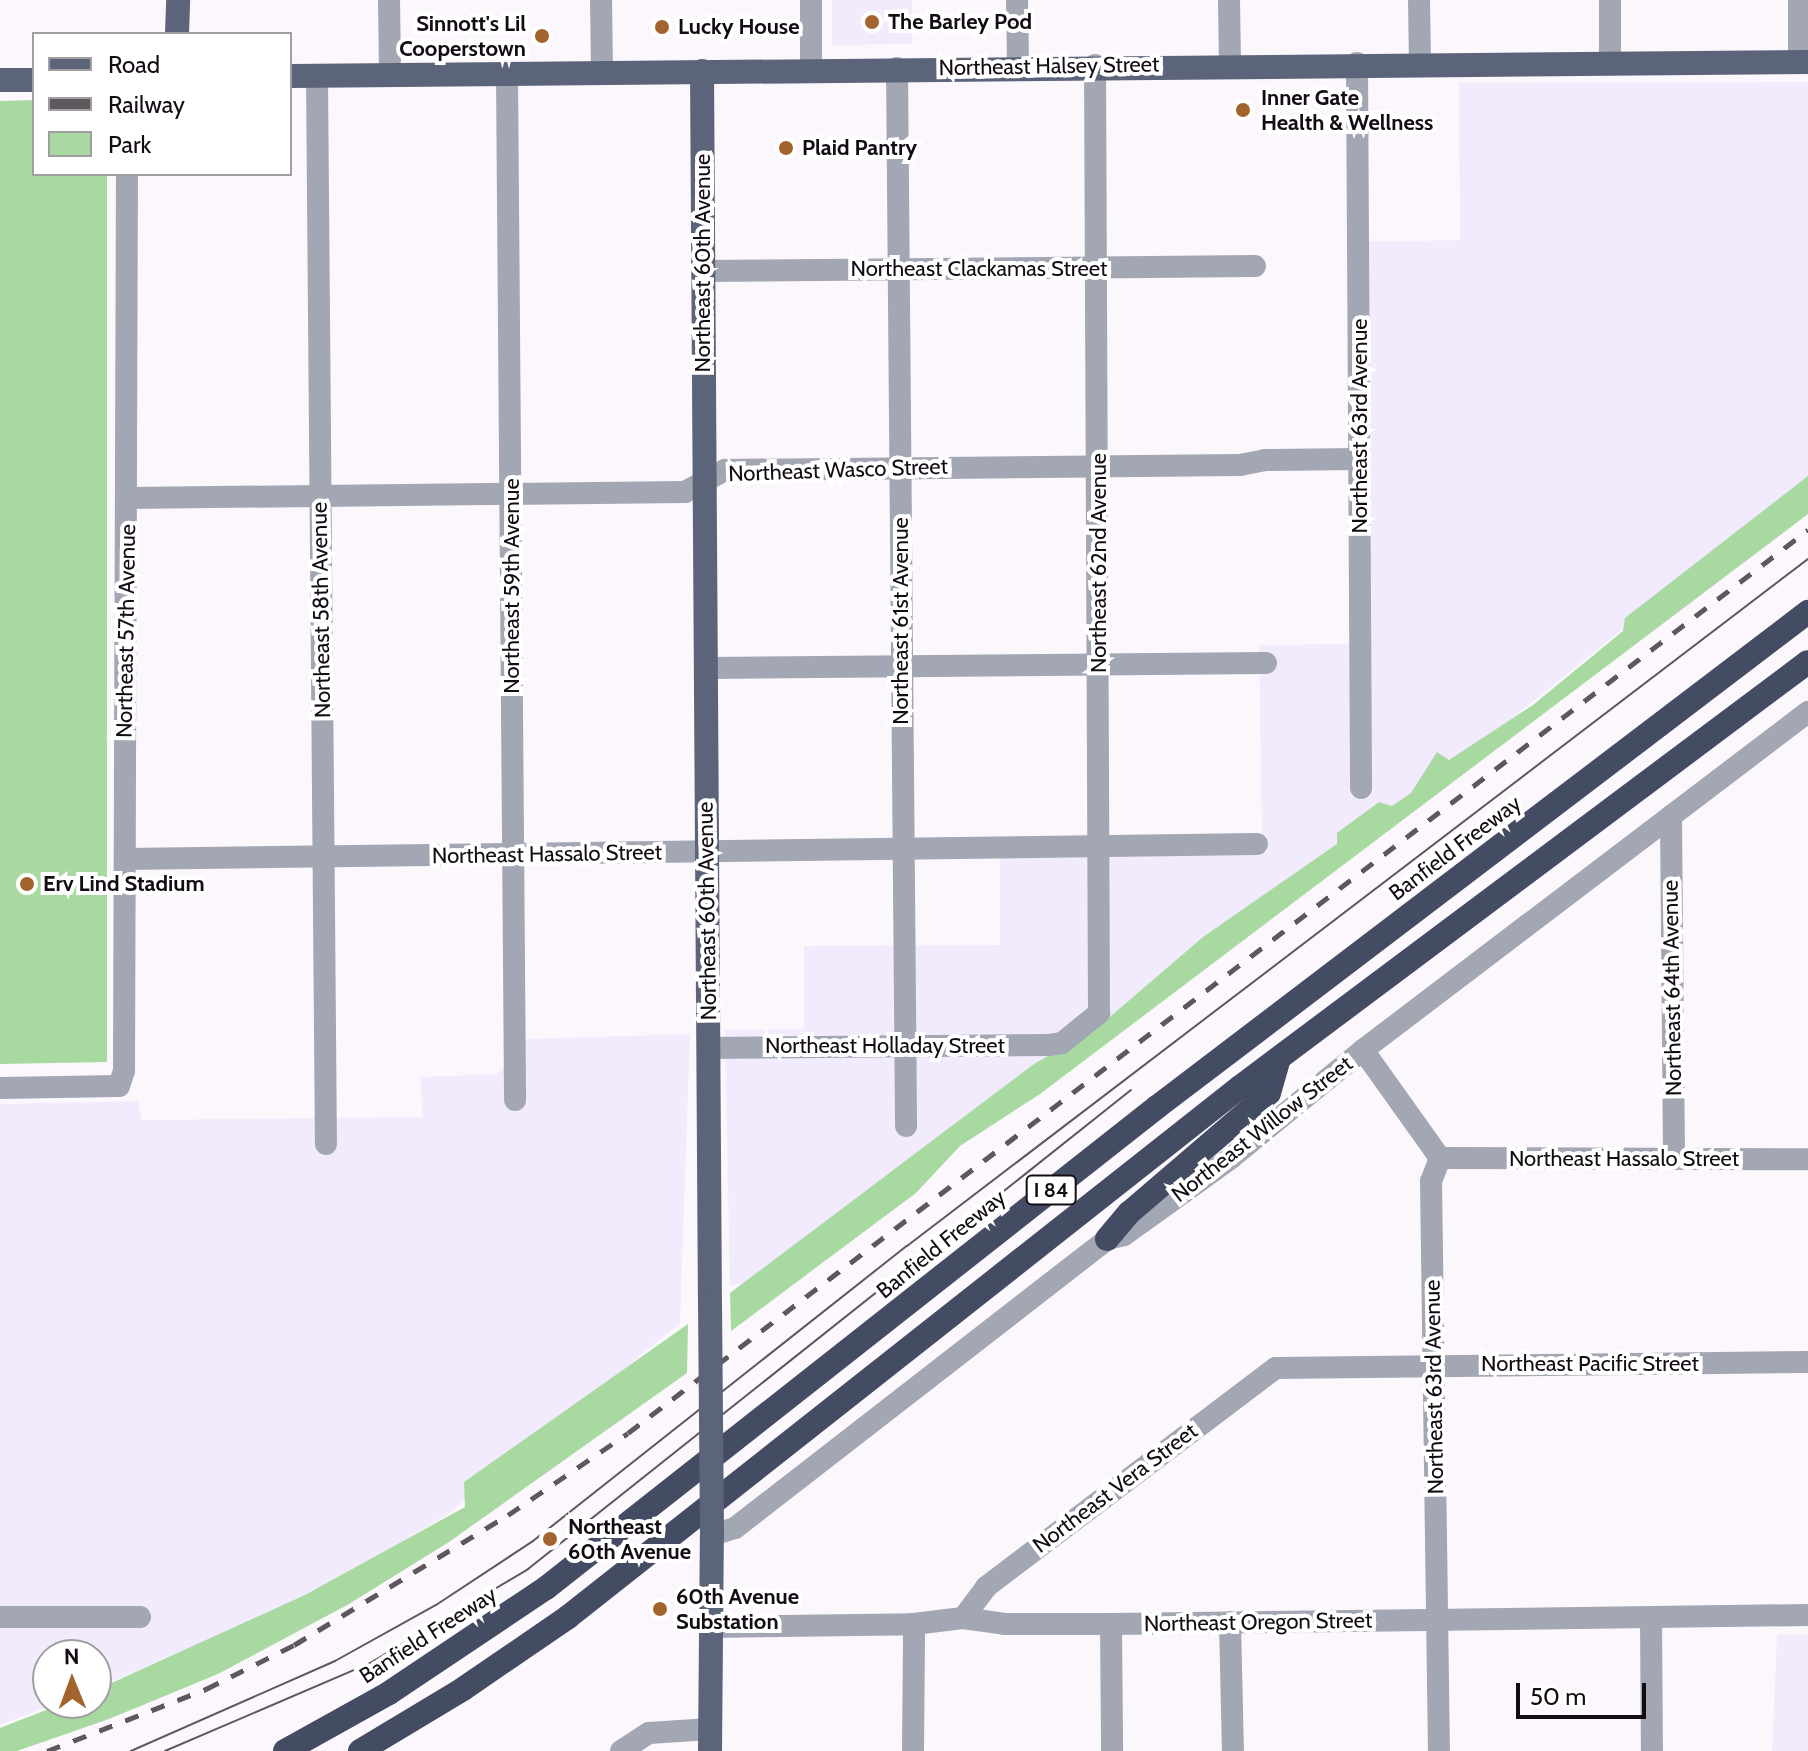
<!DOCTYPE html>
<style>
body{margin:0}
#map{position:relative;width:1808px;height:1751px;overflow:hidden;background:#fcf7fc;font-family:Cabin,sans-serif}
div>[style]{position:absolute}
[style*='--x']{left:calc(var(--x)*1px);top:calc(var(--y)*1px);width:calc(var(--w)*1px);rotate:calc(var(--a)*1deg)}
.commercial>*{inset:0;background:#f3ebfc}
.industrial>*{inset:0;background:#f2ebfd}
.green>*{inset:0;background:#a7d9a1}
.minor>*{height:22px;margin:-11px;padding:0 11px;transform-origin:11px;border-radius:11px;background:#a2a7b3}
.major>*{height:24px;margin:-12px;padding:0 12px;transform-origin:12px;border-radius:12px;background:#5c6479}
.highway>*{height:24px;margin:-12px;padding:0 12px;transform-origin:12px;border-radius:12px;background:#444c64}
.tram>*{height:2px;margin:-1px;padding:0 1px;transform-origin:1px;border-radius:1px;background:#5e575e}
.rail>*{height:5px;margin-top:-2.5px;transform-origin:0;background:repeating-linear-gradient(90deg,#5e575e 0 14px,transparent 0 28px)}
.major-bridge>*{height:24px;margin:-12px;padding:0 12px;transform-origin:12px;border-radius:12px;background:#5c6479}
.dots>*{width:22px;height:22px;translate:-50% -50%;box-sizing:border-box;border:4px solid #fff;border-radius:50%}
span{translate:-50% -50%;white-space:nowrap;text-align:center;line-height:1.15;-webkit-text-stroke:8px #fff;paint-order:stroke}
.shield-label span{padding:2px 6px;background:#fff;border:2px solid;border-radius:6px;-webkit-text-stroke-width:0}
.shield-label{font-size:20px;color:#140c14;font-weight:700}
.poi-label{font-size:22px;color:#140c14;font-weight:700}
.left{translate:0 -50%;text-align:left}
.right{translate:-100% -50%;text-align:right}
.street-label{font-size:22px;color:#140c14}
.legend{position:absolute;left:32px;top:32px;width:260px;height:144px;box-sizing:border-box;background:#fff;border:2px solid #a19ea1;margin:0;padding:10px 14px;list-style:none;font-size:24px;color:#140c14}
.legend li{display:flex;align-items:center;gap:16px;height:40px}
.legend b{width:40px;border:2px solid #a19ea1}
.north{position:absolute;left:32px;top:1639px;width:80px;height:80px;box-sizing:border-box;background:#fff;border:2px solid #a19ea1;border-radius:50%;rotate:359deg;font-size:22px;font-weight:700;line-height:32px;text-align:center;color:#140c14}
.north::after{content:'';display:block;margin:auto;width:28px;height:36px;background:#a3632d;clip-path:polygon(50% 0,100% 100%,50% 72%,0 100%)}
.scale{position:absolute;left:1516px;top:1683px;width:130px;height:36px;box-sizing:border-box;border:4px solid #140c14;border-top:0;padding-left:10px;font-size:24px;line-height:28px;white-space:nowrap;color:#140c14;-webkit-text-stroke:6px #fff;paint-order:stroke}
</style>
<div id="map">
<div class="commercial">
<div style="clip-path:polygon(832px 0,912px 0,912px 44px,832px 45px)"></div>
<div style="clip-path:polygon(1808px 1634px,1808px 1751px,1772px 1751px,1777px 1635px)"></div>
</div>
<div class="industrial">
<div style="clip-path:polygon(1808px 82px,1808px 480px,1501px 727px,753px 1282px,730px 1286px,725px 1030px,804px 1029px,804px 946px,1000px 945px,1000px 848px,1262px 842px,1259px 645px,1359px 644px,1356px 242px,1460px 240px,1459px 83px)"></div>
<div style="clip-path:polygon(690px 1034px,680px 1323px,448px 1514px,309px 1596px,96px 1688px,96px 1655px,48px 1655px,48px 1703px,57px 1703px,0 1725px,0 1104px,138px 1101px,142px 1120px,422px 1117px,421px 1077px,497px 1074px,526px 1039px)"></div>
</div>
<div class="green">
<div style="clip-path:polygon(34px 100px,34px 174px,107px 174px,107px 1062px,0 1064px,0 101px)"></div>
<div style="clip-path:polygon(1808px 476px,1808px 514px,1040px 1094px,960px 1146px,916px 1193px,731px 1331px,730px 1293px,1034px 1064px,1097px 1028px,1203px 937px,1337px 844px,1337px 833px,1379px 802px,1392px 806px,1411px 793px,1437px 752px,1449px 760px,1533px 705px,1623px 631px,1625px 618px)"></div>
<div style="clip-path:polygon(688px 1324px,687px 1373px,449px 1542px,349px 1604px,218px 1674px,109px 1719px,17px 1751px,0 1751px,0 1728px,64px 1703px,96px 1703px,96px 1690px,305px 1595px,465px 1507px,464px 1482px)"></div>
</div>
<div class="minor">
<div style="--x:389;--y:0;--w:75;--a:89.2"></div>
<div style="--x:601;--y:0;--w:72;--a:89.2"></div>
<div style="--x:811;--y:0;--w:69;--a:90"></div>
<div style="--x:1017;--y:0;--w:66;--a:89.1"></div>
<div style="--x:1229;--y:0;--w:64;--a:89.1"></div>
<div style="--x:1419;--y:0;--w:63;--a:89.1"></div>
<div style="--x:1610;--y:0;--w:62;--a:90"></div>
<div style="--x:1799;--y:62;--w:62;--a:-90"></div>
<div style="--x:1357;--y:63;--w:725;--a:89.68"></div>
<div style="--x:897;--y:68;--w:1058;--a:89.51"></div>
<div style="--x:507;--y:73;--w:1027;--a:89.55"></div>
<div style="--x:317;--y:76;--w:1068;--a:89.52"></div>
<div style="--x:703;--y:271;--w:552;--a:-0.52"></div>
<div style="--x:127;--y:498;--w:558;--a:-0.62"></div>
<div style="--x:685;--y:492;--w:46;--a:-28.8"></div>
<div style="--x:725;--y:470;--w:515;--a:-0.56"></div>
<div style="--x:1240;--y:465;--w:25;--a:-11"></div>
<div style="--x:1265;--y:460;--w:95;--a:-0.6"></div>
<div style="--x:706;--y:668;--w:560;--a:-0.51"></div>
<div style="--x:1671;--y:816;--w:343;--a:89.5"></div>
<div style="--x:125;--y:859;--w:1132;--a:-0.76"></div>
<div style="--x:708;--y:1048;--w:340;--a:-0.5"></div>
<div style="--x:1048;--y:1045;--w:14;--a:-8"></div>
<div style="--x:1062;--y:1043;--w:48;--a:-39"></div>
<div style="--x:1099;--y:1013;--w:948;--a:-90.24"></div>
<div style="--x:1363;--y:1050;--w:133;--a:54.5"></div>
<div style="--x:1440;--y:1158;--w:25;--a:111"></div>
<div style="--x:1431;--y:1181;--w:570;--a:89.2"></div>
<div style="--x:0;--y:1088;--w:119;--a:-1"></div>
<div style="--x:119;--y:1086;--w:16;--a:-72"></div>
<div style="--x:124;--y:1071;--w:897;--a:-89.81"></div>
<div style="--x:1440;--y:1158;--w:368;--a:0.2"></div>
<div style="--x:712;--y:1535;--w:24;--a:-17"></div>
<div style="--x:735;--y:1528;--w:471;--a:-37.8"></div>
<div style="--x:1107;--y:1239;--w:17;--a:-13"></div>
<div style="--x:1124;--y:1235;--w:132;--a:-35.7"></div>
<div style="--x:1231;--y:1158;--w:171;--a:-39.3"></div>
<div style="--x:1363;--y:1050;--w:559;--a:-37.22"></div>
<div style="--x:0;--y:1617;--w:140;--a:0"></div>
<div style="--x:1651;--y:1617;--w:134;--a:89.6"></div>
<div style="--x:963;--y:1618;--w:39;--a:-53"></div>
<div style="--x:986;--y:1587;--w:363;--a:-37.1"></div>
<div style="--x:1276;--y:1368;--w:532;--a:-0.65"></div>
<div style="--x:1230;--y:1622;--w:129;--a:88.7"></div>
<div style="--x:1111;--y:1624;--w:127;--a:89.5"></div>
<div style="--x:709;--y:1627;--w:205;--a:-0.8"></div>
<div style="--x:914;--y:1624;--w:49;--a:-7"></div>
<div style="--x:963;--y:1618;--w:42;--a:8.1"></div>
<div style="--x:1005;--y:1624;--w:106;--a:0"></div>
<div style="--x:1111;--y:1624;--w:697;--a:-0.74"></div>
<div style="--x:621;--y:1751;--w:33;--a:-33"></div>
<div style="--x:649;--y:1733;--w:61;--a:-3.8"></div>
<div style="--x:913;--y:1751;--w:127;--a:-89.5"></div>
</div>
<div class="major">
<div style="--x:177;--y:34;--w:34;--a:-88"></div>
<div style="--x:702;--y:71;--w:1233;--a:89.63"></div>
<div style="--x:290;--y:76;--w:1518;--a:-0.53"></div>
<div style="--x:0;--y:80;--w:34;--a:0"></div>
<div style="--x:710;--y:1751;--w:216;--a:-89.5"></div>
</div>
<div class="highway">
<div style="--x:1107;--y:1239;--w:34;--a:-50"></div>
<div style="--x:1129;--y:1213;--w:184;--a:-40.6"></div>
<div style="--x:1269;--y:1093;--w:32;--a:-74"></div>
<div style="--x:285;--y:1751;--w:119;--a:-29.1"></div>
<div style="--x:389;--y:1693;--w:189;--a:-33.8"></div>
<div style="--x:546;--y:1588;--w:778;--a:-38.21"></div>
<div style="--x:1157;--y:1107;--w:818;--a:-37.25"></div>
<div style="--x:360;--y:1751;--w:120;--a:-31"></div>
<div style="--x:463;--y:1689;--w:127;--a:-34.4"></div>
<div style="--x:568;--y:1617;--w:856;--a:-38.26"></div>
<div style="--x:1240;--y:1087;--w:709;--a:-36.81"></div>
</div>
<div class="tram">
<div style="--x:131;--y:1751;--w:223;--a:-23.8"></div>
<div style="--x:335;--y:1661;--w:115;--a:-29"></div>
<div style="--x:436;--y:1605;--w:116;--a:-33.4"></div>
<div style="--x:533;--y:1541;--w:476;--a:-38.3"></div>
<div style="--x:907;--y:1246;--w:1133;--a:-37.33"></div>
<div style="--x:165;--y:1751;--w:223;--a:-23.2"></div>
<div style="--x:370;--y:1663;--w:184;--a:-30.7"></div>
<div style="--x:528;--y:1569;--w:770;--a:-38.46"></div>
</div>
<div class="rail">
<div style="--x:47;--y:1751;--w:171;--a:-21.3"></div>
<div style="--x:206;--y:1689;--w:98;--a:-26.6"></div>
<div style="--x:294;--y:1645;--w:250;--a:-31.3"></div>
<div style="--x:508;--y:1515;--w:145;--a:-34.3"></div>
<div style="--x:628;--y:1433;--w:1486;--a:-37.43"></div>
</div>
<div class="major-bridge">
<div style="--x:710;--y:1304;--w:231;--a:89.5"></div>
</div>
<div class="dots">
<div style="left:872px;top:22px;background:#a3632d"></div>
<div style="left:662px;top:27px;background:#a3632d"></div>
<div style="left:542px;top:36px;background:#a3632d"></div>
<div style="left:1243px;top:110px;background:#a3632d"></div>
<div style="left:786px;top:148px;background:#a3632d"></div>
<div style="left:27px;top:884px;background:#a3632d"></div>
<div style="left:550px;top:1539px;background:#a3632d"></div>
<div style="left:660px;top:1609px;background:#a3632d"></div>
</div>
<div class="shield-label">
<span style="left:1051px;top:1190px">I 84</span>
</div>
<div class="poi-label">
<span class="left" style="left:888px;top:22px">The Barley Pod</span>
<span class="right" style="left:526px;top:36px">Sinnott's Lil<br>Cooperstown</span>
<span class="left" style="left:678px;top:27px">Lucky House</span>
<span class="left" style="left:1261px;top:110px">Inner Gate<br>Health &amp; Wellness</span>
<span class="left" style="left:802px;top:148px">Plaid Pantry</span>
<span class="left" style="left:43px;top:884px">Erv Lind Stadium</span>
<span class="left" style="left:568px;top:1539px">Northeast<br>60th Avenue</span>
<span class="left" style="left:676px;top:1609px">60th Avenue<br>Substation</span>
</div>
<div class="street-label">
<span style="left:1049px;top:66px;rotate:-1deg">Northeast Halsey Street</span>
<span style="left:703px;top:263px;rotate:-90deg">Northeast 60th Avenue</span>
<span style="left:979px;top:269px">Northeast Clackamas Street</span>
<span style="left:1360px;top:426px;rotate:-90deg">Northeast 63rd Avenue</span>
<span style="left:838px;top:470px;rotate:-2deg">Northeast Wasco Street</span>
<span style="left:1099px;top:563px;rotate:-90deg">Northeast 62nd Avenue</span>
<span style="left:512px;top:586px;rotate:-90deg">Northeast 59th Avenue</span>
<span style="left:321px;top:610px;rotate:-91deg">Northeast 58th Avenue</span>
<span style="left:901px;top:621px;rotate:-90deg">Northeast 61st Avenue</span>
<span style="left:126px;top:631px;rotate:-89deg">Northeast 57th Avenue</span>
<span style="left:1455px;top:848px;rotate:-37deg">Banfield Freeway</span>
<span style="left:547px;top:854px;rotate:-1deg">Northeast Hassalo Street</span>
<span style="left:707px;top:911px;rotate:-91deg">Northeast 60th Avenue</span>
<span style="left:1672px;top:988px;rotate:-91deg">Northeast 64th Avenue</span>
<span style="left:885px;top:1046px">Northeast Holladay Street</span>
<span style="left:1262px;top:1129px;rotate:-38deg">Northeast Willow Street</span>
<span style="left:1624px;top:1159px">Northeast Hassalo Street</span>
<span style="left:941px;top:1244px;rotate:-39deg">Banfield Freeway</span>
<span style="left:1590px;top:1364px">Northeast Pacific Street</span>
<span style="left:1434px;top:1387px;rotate:-91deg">Northeast 63rd Avenue</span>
<span style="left:1115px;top:1488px;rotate:-37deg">Northeast Vera Street</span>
<span style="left:1258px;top:1622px;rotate:-1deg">Northeast Oregon Street</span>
<span style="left:428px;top:1635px;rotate:-33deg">Banfield Freeway</span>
</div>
<ul class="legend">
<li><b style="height:10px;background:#5c6479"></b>Road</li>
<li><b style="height:10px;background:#5e575e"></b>Railway</li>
<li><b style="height:22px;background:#a7d9a1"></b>Park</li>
</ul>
<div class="north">N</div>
<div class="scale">50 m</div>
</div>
